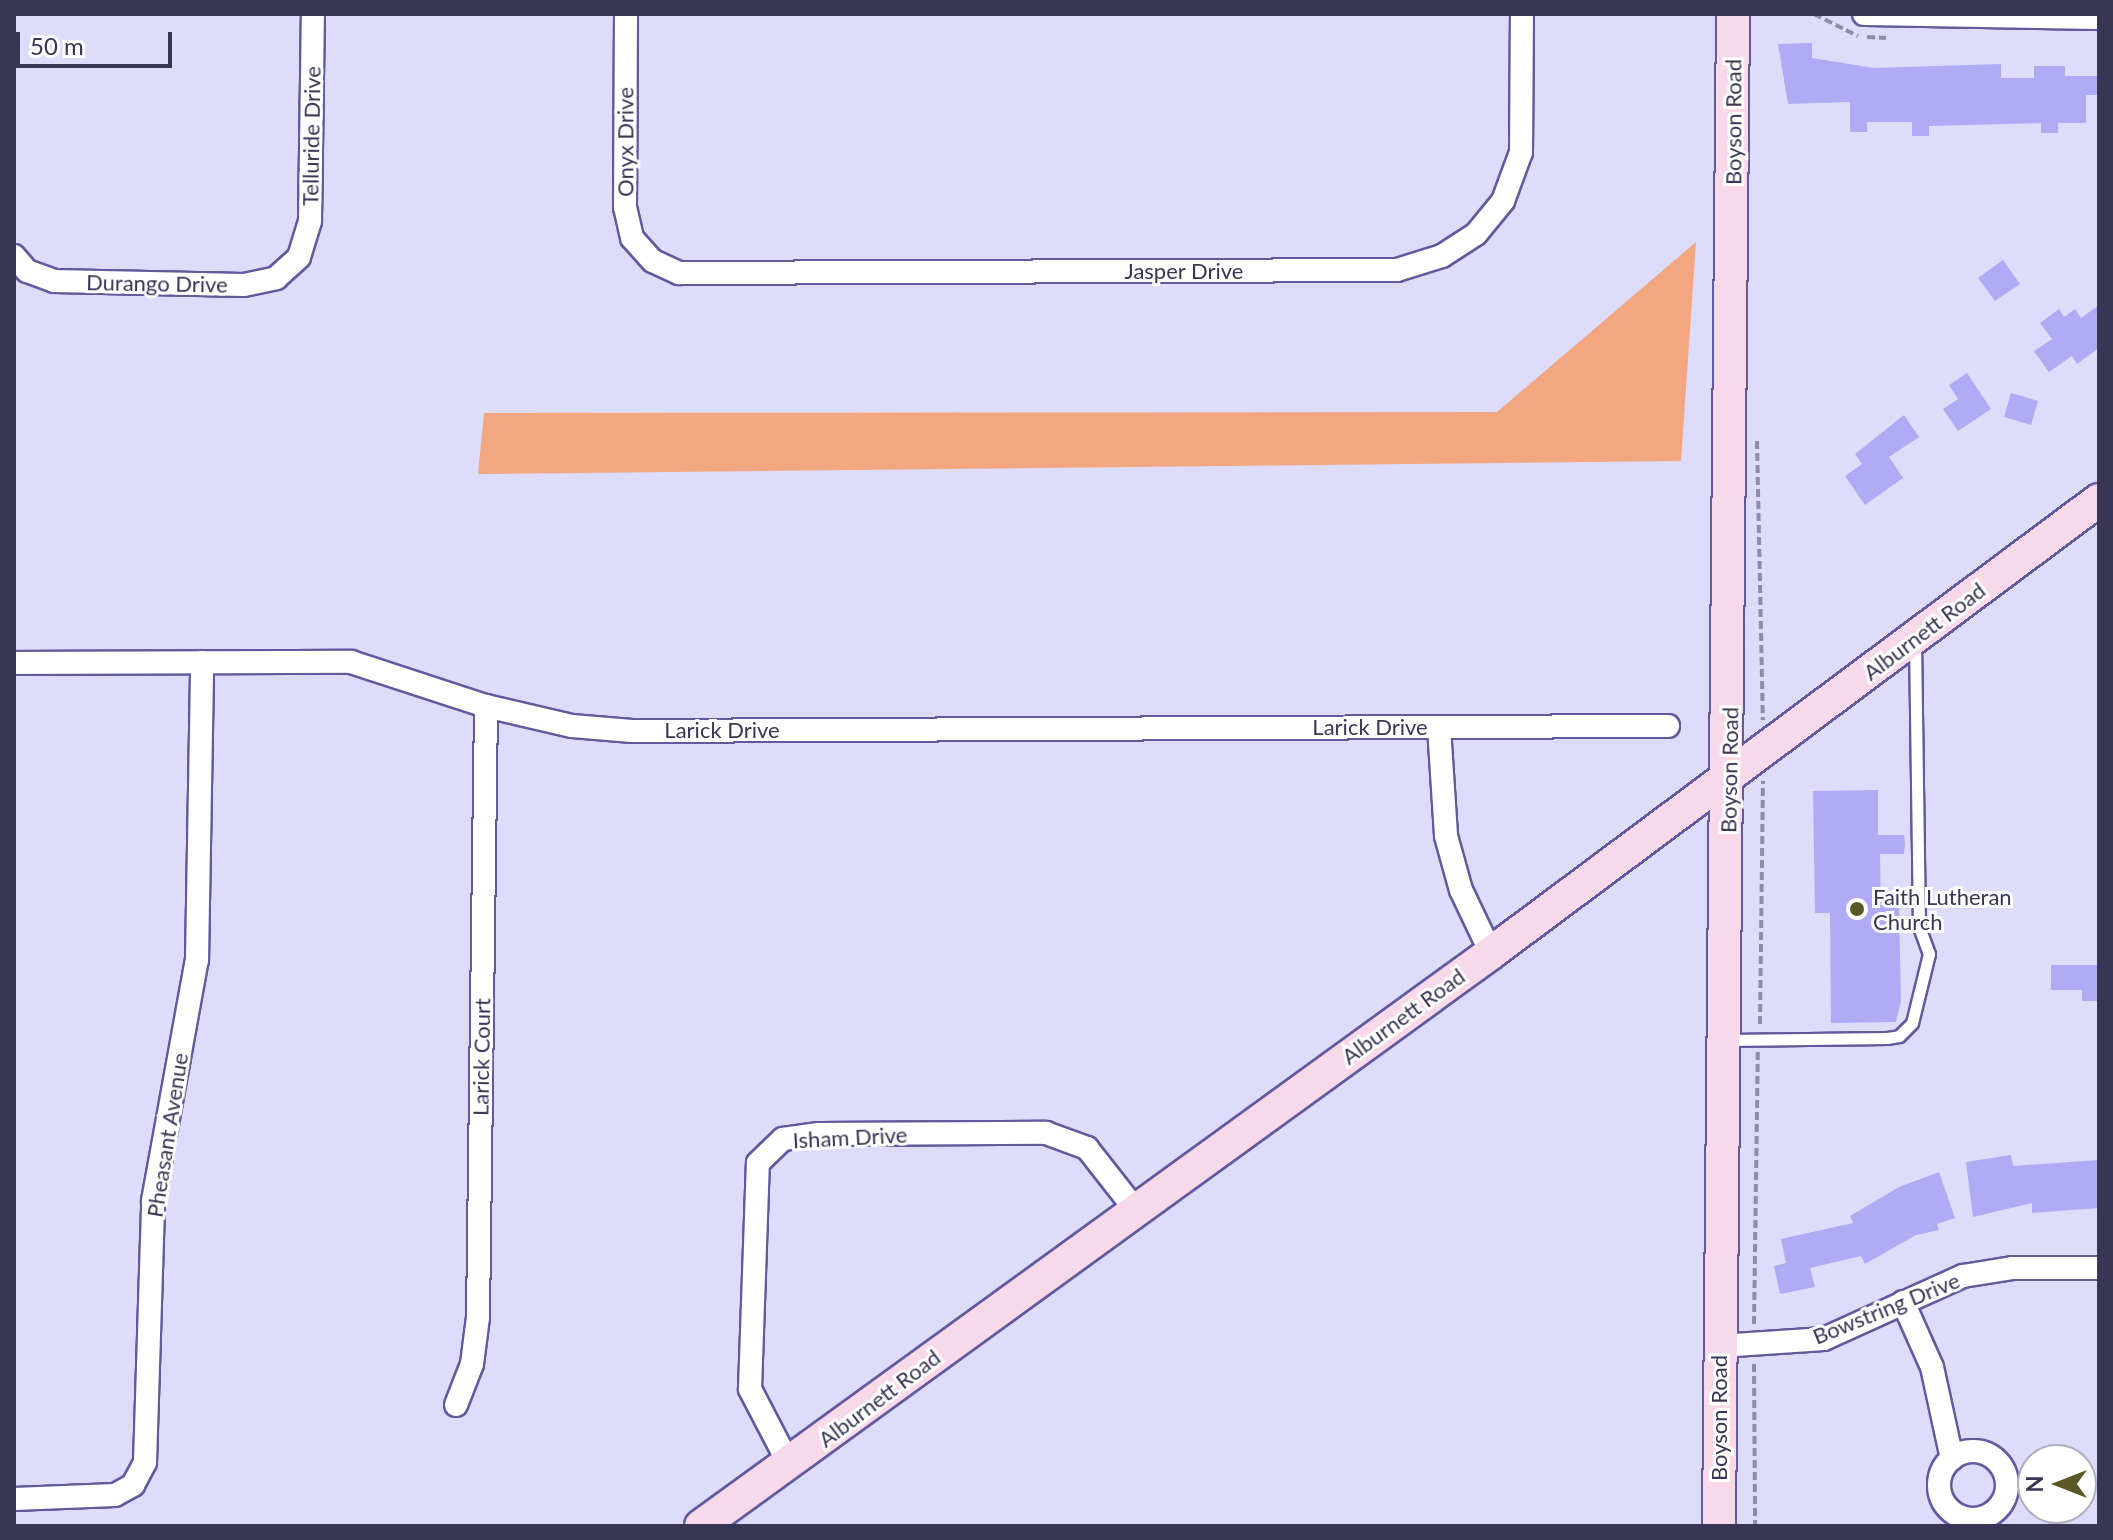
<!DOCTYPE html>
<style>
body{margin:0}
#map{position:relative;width:2113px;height:1540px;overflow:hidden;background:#dddcfa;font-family:Lato,sans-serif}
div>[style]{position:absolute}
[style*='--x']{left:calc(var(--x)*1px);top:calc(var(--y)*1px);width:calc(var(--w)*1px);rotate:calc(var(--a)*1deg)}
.green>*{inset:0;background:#f2a781}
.building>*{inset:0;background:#b1abf5}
.path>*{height:4px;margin-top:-2px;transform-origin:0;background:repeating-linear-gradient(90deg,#8d8caa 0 8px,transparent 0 12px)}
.roads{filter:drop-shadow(2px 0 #625a9d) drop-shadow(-2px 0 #625a9d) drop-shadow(0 2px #625a9d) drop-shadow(0 -2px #625a9d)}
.lane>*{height:11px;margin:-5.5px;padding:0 5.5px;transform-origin:5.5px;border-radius:5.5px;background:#fff}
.street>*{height:22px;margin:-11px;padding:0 11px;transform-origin:11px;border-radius:11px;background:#fff}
.street>.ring{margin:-11px;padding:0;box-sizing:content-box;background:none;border:22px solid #fff;border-radius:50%}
.secondary>*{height:32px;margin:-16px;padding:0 16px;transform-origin:16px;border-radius:16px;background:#f8d9ea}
.dots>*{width:22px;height:22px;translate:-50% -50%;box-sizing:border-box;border:4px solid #fff;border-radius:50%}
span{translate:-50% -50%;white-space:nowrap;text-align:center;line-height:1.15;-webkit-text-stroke:6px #fff;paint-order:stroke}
.street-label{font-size:22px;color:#383654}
.poi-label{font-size:22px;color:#383654}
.left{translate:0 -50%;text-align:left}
.frame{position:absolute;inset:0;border:16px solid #383654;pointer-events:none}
.north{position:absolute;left:2017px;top:1444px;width:80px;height:80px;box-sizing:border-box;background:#fff;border:2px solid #afafbb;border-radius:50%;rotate:270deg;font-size:22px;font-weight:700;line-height:32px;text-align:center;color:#383654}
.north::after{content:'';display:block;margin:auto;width:28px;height:36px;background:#5a5925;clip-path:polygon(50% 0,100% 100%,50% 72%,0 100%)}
.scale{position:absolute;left:16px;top:32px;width:156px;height:36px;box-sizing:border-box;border:4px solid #383654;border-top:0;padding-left:10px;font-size:24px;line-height:28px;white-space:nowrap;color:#383654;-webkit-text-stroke:6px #fff;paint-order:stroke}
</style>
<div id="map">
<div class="green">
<div style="clip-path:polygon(1696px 242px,1681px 461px,478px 474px,484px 413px,1497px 412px)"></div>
</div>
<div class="building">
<div style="clip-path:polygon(1812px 43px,1812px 58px,1874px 68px,2001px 64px,2001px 78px,2034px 78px,2034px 66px,2065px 66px,2065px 76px,2099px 76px,2099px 95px,2086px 95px,2086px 123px,2058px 123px,2058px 133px,2041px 133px,2041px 123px,1929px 126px,1929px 136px,1912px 136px,1912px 122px,1867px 122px,1867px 132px,1850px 132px,1850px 102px,1788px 104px,1778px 44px)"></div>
<div style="clip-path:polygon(2003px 260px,2020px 284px,1995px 301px,1978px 278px)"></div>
<div style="clip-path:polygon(2099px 305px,2099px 348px,2077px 364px,2072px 356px,2049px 372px,2034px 351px,2052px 339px,2040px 323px,2059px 309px,2064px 317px,2075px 309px,2081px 318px)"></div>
<div style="clip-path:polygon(1967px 373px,1991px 409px,1958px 431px,1943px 409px,1958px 399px,1949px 385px)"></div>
<div style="clip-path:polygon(2011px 393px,2038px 401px,2031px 425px,2004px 417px)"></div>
<div style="clip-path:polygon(1904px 415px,1919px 437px,1889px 457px,1903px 478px,1865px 505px,1845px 476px,1862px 464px,1855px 454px)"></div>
<div style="clip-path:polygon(1878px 790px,1878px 835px,1904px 835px,1905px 844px,1904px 854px,1880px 854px,1881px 905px,1899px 905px,1901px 1001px,1896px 1022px,1831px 1023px,1830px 913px,1815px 913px,1813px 791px)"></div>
<div style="clip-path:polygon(2051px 965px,2099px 965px,2099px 1001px,2082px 1001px,2082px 990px,2051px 990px)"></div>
<div style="clip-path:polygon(2011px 1155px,2013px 1166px,2099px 1160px,2099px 1208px,2032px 1213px,2032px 1203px,1973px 1217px,1966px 1162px)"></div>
<div style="clip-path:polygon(1939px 1172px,1955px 1218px,1937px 1224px,1939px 1230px,1916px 1235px,1865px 1264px,1861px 1256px,1810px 1268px,1815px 1287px,1780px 1294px,1774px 1266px,1786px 1263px,1781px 1239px,1853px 1223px,1850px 1216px,1899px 1187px)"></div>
</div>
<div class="path">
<div style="--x:1814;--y:14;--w:49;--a:26.6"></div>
<div style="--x:1867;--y:37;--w:19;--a:3"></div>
<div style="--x:1757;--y:441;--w:279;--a:88.8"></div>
<div style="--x:1760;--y:1024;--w:243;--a:-89.3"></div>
<div style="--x:1754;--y:1324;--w:272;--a:-89.2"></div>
<div style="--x:1754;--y:1364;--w:162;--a:89.6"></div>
</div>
<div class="roads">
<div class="lane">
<div style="--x:1728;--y:1040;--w:159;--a:-0.7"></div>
<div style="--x:1887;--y:1038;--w:12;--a:-9"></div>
<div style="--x:1899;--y:1036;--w:18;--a:-45"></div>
<div style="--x:1912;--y:1023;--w:71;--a:-76.2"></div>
<div style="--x:1929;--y:954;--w:30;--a:-110"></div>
<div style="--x:1919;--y:926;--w:284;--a:-90.8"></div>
</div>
<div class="street">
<div style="--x:626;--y:14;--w:193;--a:90.3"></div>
<div style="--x:625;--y:207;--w:32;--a:77"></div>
<div style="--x:632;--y:238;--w:31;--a:48"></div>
<div style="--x:653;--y:261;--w:29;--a:25"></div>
<div style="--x:679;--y:273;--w:718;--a:-0.24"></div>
<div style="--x:1397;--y:270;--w:47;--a:-17.3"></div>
<div style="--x:1442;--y:256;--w:40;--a:-32.9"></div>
<div style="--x:1476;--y:234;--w:43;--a:-50.7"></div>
<div style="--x:1503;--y:201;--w:52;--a:-69.8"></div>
<div style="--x:1521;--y:152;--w:138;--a:-89.6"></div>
<div style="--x:1864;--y:14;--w:235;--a:1"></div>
<div style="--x:14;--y:256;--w:20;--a:49"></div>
<div style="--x:27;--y:271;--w:29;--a:20"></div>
<div style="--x:54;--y:281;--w:190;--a:1.2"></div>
<div style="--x:244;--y:285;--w:33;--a:-12"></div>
<div style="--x:276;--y:278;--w:31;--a:-42"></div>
<div style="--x:299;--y:257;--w:38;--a:-73"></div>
<div style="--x:310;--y:221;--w:207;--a:-89.2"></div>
<div style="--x:14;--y:663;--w:337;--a:-0.2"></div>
<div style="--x:351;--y:662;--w:142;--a:18.1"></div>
<div style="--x:486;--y:706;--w:88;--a:13.1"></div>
<div style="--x:572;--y:726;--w:60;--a:4.8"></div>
<div style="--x:632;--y:731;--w:1036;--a:-0.28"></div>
<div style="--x:1439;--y:727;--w:109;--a:86.3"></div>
<div style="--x:1446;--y:836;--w:56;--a:74.5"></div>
<div style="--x:1461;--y:890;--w:70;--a:64.5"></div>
<div style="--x:1903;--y:1302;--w:71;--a:66"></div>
<div style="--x:1932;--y:1367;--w:94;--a:77.7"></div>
<div style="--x:1720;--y:1346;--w:104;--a:-3.9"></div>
<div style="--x:1824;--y:1339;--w:153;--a:-24.4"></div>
<div style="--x:1963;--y:1276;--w:51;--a:-9.1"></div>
<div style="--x:2013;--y:1268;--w:86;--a:0"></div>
<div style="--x:456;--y:1405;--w:44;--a:-68.7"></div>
<div style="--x:472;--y:1364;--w:47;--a:-82.7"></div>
<div style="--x:478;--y:1317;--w:611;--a:-89.25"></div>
<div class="ring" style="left:1939px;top:1451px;width:46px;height:46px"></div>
<div style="--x:789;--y:1464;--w:85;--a:-117.5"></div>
<div style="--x:750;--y:1389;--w:226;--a:-88"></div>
<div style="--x:758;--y:1163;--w:35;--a:-44"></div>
<div style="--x:783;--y:1139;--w:36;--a:-8"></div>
<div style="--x:819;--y:1134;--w:227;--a:-0.3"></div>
<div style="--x:1046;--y:1133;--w:44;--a:20.1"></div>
<div style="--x:1087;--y:1148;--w:76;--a:51.9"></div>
<div style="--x:14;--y:1499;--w:101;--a:-2.3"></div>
<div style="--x:115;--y:1495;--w:21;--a:-29"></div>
<div style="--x:133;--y:1485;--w:26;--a:-62"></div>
<div style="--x:145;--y:1462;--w:261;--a:-88.2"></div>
<div style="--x:153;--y:1201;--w:245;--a:-79.7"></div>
<div style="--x:197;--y:960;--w:298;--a:-89"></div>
</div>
<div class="secondary">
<div style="--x:701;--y:1526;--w:976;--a:-35.95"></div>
<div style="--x:1491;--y:953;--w:758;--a:-36.69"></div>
<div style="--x:1719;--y:1526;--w:1512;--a:-89.47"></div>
</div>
</div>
<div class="dots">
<div style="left:1857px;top:909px;background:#5a5925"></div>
</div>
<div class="street-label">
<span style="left:1733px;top:122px;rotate:-90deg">Boyson Road</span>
<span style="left:311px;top:136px;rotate:-89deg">Telluride Drive</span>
<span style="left:625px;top:142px;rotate:-90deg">Onyx Drive</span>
<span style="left:1184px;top:271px">Jasper Drive</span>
<span style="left:157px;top:283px;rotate:1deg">Durango Drive</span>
<span style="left:1924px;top:631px;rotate:-37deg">Alburnett Road</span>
<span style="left:1370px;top:727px">Larick Drive</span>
<span style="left:722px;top:730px">Larick Drive</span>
<span style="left:1729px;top:770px;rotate:-89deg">Boyson Road</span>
<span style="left:1403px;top:1016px;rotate:-36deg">Alburnett Road</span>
<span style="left:481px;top:1057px;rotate:-89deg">Larick Court</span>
<span style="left:167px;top:1135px;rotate:-81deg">Pheasant Avenue</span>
<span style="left:850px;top:1137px;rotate:-3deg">Isham Drive</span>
<span style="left:1886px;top:1308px;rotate:-22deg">Bowstring Drive</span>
<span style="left:879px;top:1398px;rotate:-37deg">Alburnett Road</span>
<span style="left:1719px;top:1418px;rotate:-90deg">Boyson Road</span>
</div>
<div class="poi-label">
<span class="left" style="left:1873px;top:909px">Faith Lutheran<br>Church</span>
</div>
<div class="frame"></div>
<div class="north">N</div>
<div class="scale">50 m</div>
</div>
